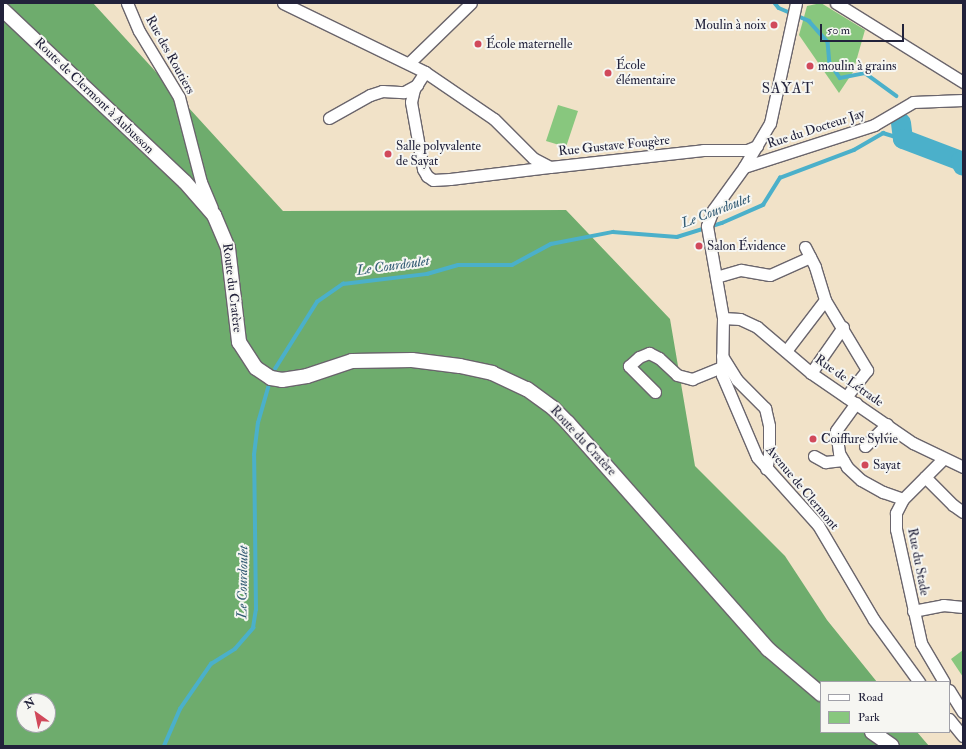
<!DOCTYPE html>
<meta charset="utf-8">
<style>
body{margin:0}
#map{position:relative;width:966px;height:749px;overflow:hidden;background:#f1e2c8;font-family:"IM FELL Double Pica",serif}
div>[style]{position:absolute}
[style*='--x']{left:calc(var(--x)*1px);top:calc(var(--y)*1px);width:calc(var(--w)*1px);rotate:calc(var(--a)*1deg)}
.green>*{inset:0;background:#88c77e}
.forest>*{inset:0;background:#6eac6d}
.stream>*{height:3.5px;margin:-1.75px;padding:0 1.75px;transform-origin:1.75px;border-radius:1.75px;background:#4bb0ca}
.river>*{height:20px;margin:-10px;padding:0 10px;transform-origin:10px;border-radius:10px;background:#4bb0ca}
.roads{filter:drop-shadow(1px 0 #6a656c) drop-shadow(-1px 0 #6a656c) drop-shadow(0 1px #6a656c) drop-shadow(0 -1px #6a656c)}
.minor>*{height:11px;margin:-5.5px;padding:0 5.5px;transform-origin:5.5px;border-radius:5.5px;background:#fff}
.major>*{height:14px;margin:-7px;padding:0 7px;transform-origin:7px;border-radius:7px;background:#fff}
.dots>*{width:11px;height:11px;translate:-50% -50%;box-sizing:border-box;border:2px solid #f6f6f2;border-radius:50%}
span{translate:-50% -50%;white-space:nowrap;text-align:center;line-height:1.15;-webkit-text-stroke:4px #f6f6f2;paint-order:stroke}
.poi-label{font-size:13px;color:#22223b}
.right{translate:-100% -50%;text-align:right}
.left{translate:0 -50%;text-align:left}
.street-label{font-size:13px;color:#22223b}
.water-label{font-size:14px;color:#325b74;font-style:italic}
.quarter-label{font-size:15px;color:#22223b;letter-spacing:1px}
.frame{position:absolute;inset:0;border:4px solid #22223b;pointer-events:none}
.legend{position:absolute;left:820px;top:681px;width:130px;height:52px;box-sizing:border-box;background:#f6f6f2;border:1px solid #a1a1a9;margin:0;padding:5px 7px;list-style:none;font-size:12px;color:#22223b}
.legend li{display:flex;align-items:center;gap:8px;height:20px}
.legend b{width:20px;border:1px solid #a1a1a9}
.north{position:absolute;left:16px;top:693px;width:40px;height:40px;box-sizing:border-box;background:#f6f6f2;border:1px solid #a1a1a9;border-radius:50%;rotate:327deg;font-size:11px;font-weight:700;line-height:16px;text-align:center;color:#22223b}
.north::after{content:'';display:block;margin:auto;width:14px;height:18px;background:#d1495b;clip-path:polygon(50% 0,100% 100%,50% 72%,0 100%)}
.scale{position:absolute;left:820px;top:24px;width:84px;height:18px;box-sizing:border-box;border:2px solid #22223b;border-top:0;padding-left:5px;font-size:12px;line-height:14px;white-space:nowrap;color:#22223b;-webkit-text-stroke:3px #f6f6f2;paint-order:stroke}
</style>
<div id="map">
<div class="green">
<div style="clip-path:polygon(821px 3px,865px 30px,853px 72px,839px 93px,799px 35px,807px 6px)"></div>
<div style="clip-path:polygon(558px 105px,578px 111px,566px 147px,546px 141px)"></div>
<div style="clip-path:polygon(963px 650px,963px 677px,951px 659px)"></div>
</div>
<div class="forest">
<div style="clip-path:polygon(evenodd,3px 3px,93px 3px,283px 211px,566px 210px,670px 319px,695px 466px,785px 556px,827px 620px,877px 682px,821px 682px,821px 732px,917px 732px,929px 746px,3px 746px,3px 3px,24px 701px,48px 701px,48px 725px,24px 725px,24px 701px)"></div>
</div>
<div class="stream">
<div style="--x:775;--y:3;--w:6;--a:51"></div>
<div style="--x:779;--y:8;--w:33;--a:23"></div>
<div style="--x:809;--y:21;--w:28;--a:48"></div>
<div style="--x:828;--y:42;--w:21;--a:85"></div>
<div style="--x:830;--y:63;--w:18;--a:56"></div>
<div style="--x:840;--y:78;--w:25;--a:-11"></div>
<div style="--x:865;--y:73;--w:39;--a:36"></div>
<div style="--x:275;--y:369;--w:79;--a:-57.9"></div>
<div style="--x:317;--y:302;--w:32;--a:-35"></div>
<div style="--x:343;--y:284;--w:85;--a:-6.8"></div>
<div style="--x:427;--y:274;--w:32;--a:-16"></div>
<div style="--x:458;--y:265;--w:54;--a:0"></div>
<div style="--x:512;--y:265;--w:44;--a:-28.3"></div>
<div style="--x:551;--y:244;--w:63;--a:-11"></div>
<div style="--x:613;--y:232;--w:64;--a:4.5"></div>
<div style="--x:677;--y:237;--w:47;--a:-17.3"></div>
<div style="--x:722;--y:223;--w:45;--a:-23.7"></div>
<div style="--x:763;--y:205;--w:32;--a:-58"></div>
<div style="--x:780;--y:178;--w:79;--a:-20.7"></div>
<div style="--x:854;--y:150;--w:34;--a:-30"></div>
<div style="--x:883;--y:133;--w:21;--a:17"></div>
<div style="--x:164;--y:746;--w:40;--a:-66.6"></div>
<div style="--x:180;--y:709;--w:55;--a:-55.4"></div>
<div style="--x:211;--y:664;--w:28;--a:-32"></div>
<div style="--x:235;--y:649;--w:28;--a:-49"></div>
<div style="--x:253;--y:628;--w:18;--a:-81"></div>
<div style="--x:256;--y:610;--w:155;--a:-90.7"></div>
<div style="--x:254;--y:455;--w:32;--a:-83"></div>
<div style="--x:258;--y:423;--w:37;--a:-74"></div>
</div>
<div class="river">
<div style="--x:901;--y:123;--w:16;--a:83"></div>
<div style="--x:903;--y:139;--w:62;--a:20.8"></div>
<div style="--x:961;--y:161;--w:5;--a:68"></div>
</div>
<div class="roads">
<div class="minor">
<div style="--x:127;--y:3;--w:30;--a:67"></div>
<div style="--x:139;--y:31;--w:77;--a:58.8"></div>
<div style="--x:179;--y:97;--w:88;--a:75.5"></div>
<div style="--x:201;--y:182;--w:28;--a:67"></div>
<div style="--x:283;--y:3;--w:158;--a:25.9"></div>
<div style="--x:425;--y:72;--w:83;--a:34.3"></div>
<div style="--x:494;--y:119;--w:55;--a:45"></div>
<div style="--x:533;--y:158;--w:19;--a:28"></div>
<div style="--x:550;--y:167;--w:154;--a:-6.3"></div>
<div style="--x:703;--y:150;--w:44;--a:0"></div>
<div style="--x:747;--y:150;--w:11;--a:-22"></div>
<div style="--x:796;--y:3;--w:123;--a:102.2"></div>
<div style="--x:770;--y:123;--w:51;--a:120.6"></div>
<div style="--x:744;--y:167;--w:53;--a:125.8"></div>
<div style="--x:713;--y:210;--w:17;--a:111"></div>
<div style="--x:707;--y:226;--w:93;--a:80.1"></div>
<div style="--x:723;--y:318;--w:57;--a:91"></div>
<div style="--x:722;--y:375;--w:89;--a:66.9"></div>
<div style="--x:757;--y:457;--w:91;--a:48.1"></div>
<div style="--x:818;--y:525;--w:110;--a:59.5"></div>
<div style="--x:874;--y:620;--w:77;--a:54"></div>
<div style="--x:836;--y:3;--w:150;--a:31.9"></div>
<div style="--x:409;--y:63;--w:86;--a:-44.1"></div>
<div style="--x:425;--y:72;--w:20;--a:123"></div>
<div style="--x:414;--y:89;--w:13;--a:103"></div>
<div style="--x:411;--y:102;--w:68;--a:79.8"></div>
<div style="--x:423;--y:169;--w:8;--a:60"></div>
<div style="--x:427;--y:176;--w:7;--a:34"></div>
<div style="--x:433;--y:180;--w:17;--a:-3"></div>
<div style="--x:450;--y:179;--w:100;--a:-6.9"></div>
<div style="--x:329;--y:118;--w:47;--a:-29.3"></div>
<div style="--x:370;--y:95;--w:13;--a:-18"></div>
<div style="--x:382;--y:91;--w:22;--a:3"></div>
<div style="--x:404;--y:92;--w:15;--a:-28"></div>
<div style="--x:744;--y:167;--w:137;--a:-17.9"></div>
<div style="--x:874;--y:125;--w:45;--a:-30.5"></div>
<div style="--x:913;--y:102;--w:50;--a:-2.3"></div>
<div style="--x:805;--y:247;--w:22;--a:63"></div>
<div style="--x:815;--y:267;--w:34;--a:73"></div>
<div style="--x:825;--y:300;--w:82;--a:59"></div>
<div style="--x:867;--y:370;--w:34;--a:128"></div>
<div style="--x:716;--y:277;--w:26;--a:-16"></div>
<div style="--x:741;--y:270;--w:29;--a:10"></div>
<div style="--x:770;--y:275;--w:44;--a:-24.2"></div>
<div style="--x:723;--y:318;--w:17;--a:3"></div>
<div style="--x:740;--y:319;--w:19;--a:25"></div>
<div style="--x:757;--y:327;--w:71;--a:40.4"></div>
<div style="--x:811;--y:373;--w:124;--a:34.5"></div>
<div style="--x:913;--y:443;--w:55;--a:25.6"></div>
<div style="--x:786;--y:351;--w:64;--a:-52.6"></div>
<div style="--x:722;--y:356;--w:28;--a:58"></div>
<div style="--x:737;--y:380;--w:40;--a:45"></div>
<div style="--x:765;--y:408;--w:18;--a:77"></div>
<div style="--x:769;--y:426;--w:29;--a:90"></div>
<div style="--x:769;--y:455;--w:14;--a:102"></div>
<div style="--x:811;--y:373;--w:56;--a:-55.2"></div>
<div style="--x:655;--y:392;--w:37;--a:-135"></div>
<div style="--x:629;--y:366;--w:13;--a:-42"></div>
<div style="--x:639;--y:357;--w:11;--a:-22"></div>
<div style="--x:649;--y:353;--w:11;--a:27"></div>
<div style="--x:659;--y:358;--w:25;--a:43"></div>
<div style="--x:677;--y:375;--w:16;--a:15"></div>
<div style="--x:692;--y:379;--w:32;--a:-22"></div>
<div style="--x:856;--y:403;--w:34;--a:126"></div>
<div style="--x:836;--y:431;--w:22;--a:82"></div>
<div style="--x:839;--y:453;--w:16;--a:60"></div>
<div style="--x:847;--y:467;--w:19;--a:43"></div>
<div style="--x:861;--y:480;--w:25;--a:29"></div>
<div style="--x:883;--y:492;--w:21;--a:19"></div>
<div style="--x:865;--y:446;--w:31;--a:-45"></div>
<div style="--x:814;--y:456;--w:13;--a:29"></div>
<div style="--x:825;--y:462;--w:18;--a:-6"></div>
<div style="--x:943;--y:459;--w:57;--a:135"></div>
<div style="--x:903;--y:499;--w:16;--a:117"></div>
<div style="--x:896;--y:513;--w:16;--a:90"></div>
<div style="--x:896;--y:529;--w:117;--a:77.6"></div>
<div style="--x:921;--y:643;--w:45;--a:59.5"></div>
<div style="--x:925;--y:477;--w:40;--a:45"></div>
<div style="--x:953;--y:505;--w:12;--a:35"></div>
<div style="--x:913;--y:611;--w:31;--a:-11"></div>
<div style="--x:943;--y:605;--w:20;--a:6"></div>
<div style="--x:949;--y:690;--w:26;--a:58"></div>
<div style="--x:949;--y:719;--w:22;--a:51"></div>
</div>
<div class="major">
<div style="--x:3;--y:10;--w:250;--a:43.4"></div>
<div style="--x:185;--y:182;--w:44;--a:48.7"></div>
<div style="--x:214;--y:215;--w:36;--a:67"></div>
<div style="--x:228;--y:248;--w:95;--a:83.3"></div>
<div style="--x:239;--y:342;--w:31;--a:57"></div>
<div style="--x:256;--y:368;--w:18;--a:34"></div>
<div style="--x:271;--y:378;--w:11;--a:10"></div>
<div style="--x:282;--y:380;--w:25;--a:-9"></div>
<div style="--x:307;--y:376;--w:47;--a:-18.4"></div>
<div style="--x:352;--y:361;--w:60;--a:-1"></div>
<div style="--x:412;--y:360;--w:48;--a:7.1"></div>
<div style="--x:460;--y:366;--w:33;--a:12"></div>
<div style="--x:492;--y:373;--w:38;--a:25"></div>
<div style="--x:527;--y:389;--w:32;--a:36"></div>
<div style="--x:553;--y:408;--w:21;--a:45"></div>
<div style="--x:568;--y:423;--w:302;--a:48.5"></div>
<div style="--x:768;--y:649;--w:70;--a:40.3"></div>
<div style="--x:872;--y:732;--w:24;--a:35"></div>
</div>
</div>
<div class="dots">
<div style="left:774px;top:25px;background:#d1495b"></div>
<div style="left:478px;top:44px;background:#d1495b"></div>
<div style="left:810px;top:66px;background:#d1495b"></div>
<div style="left:608px;top:73px;background:#d1495b"></div>
<div style="left:388px;top:154px;background:#d1495b"></div>
<div style="left:699px;top:246px;background:#d1495b"></div>
<div style="left:813px;top:439px;background:#d1495b"></div>
<div style="left:865px;top:465px;background:#d1495b"></div>
</div>
<div class="poi-label">
<span class="right" style="left:766px;top:25px">Moulin à noix</span>
<span class="left" style="left:486px;top:44px">École maternelle</span>
<span class="left" style="left:616px;top:73px">École<br>élémentaire</span>
<span class="left" style="left:818px;top:66px">moulin à grains</span>
<span class="left" style="left:396px;top:154px">Salle polyvalente<br>de Sayat</span>
<span class="left" style="left:707px;top:246px">Salon Évidence</span>
<span class="left" style="left:821px;top:439px">Coiffure Sylvie</span>
<span class="left" style="left:873px;top:465px">Sayat</span>
</div>
<div class="street-label">
<span style="left:170px;top:55px;rotate:61deg">Rue des Routiers</span>
<span style="left:94px;top:96px;rotate:44deg">Route de Clermont à Aubusson</span>
<span style="left:816px;top:129px;rotate:-18deg">Rue du Docteur Jay</span>
<span style="left:614px;top:146px;rotate:-6deg">Rue Gustave Fougère</span>
<span style="left:232px;top:288px;rotate:83deg">Route du Cratère</span>
<span style="left:849px;top:381px;rotate:35deg">Rue de Létrade</span>
<span style="left:583px;top:441px;rotate:47deg">Route du Cratère</span>
<span style="left:802px;top:488px;rotate:50deg">Avenue de Clermont</span>
<span style="left:918px;top:562px;rotate:79deg">Rue du Stade</span>
</div>
<div class="water-label">
<span style="left:716px;top:211px;rotate:-21deg">Le Courdoulet</span>
<span style="left:393px;top:266px;rotate:-8deg">Le Courdoulet</span>
<span style="left:243px;top:582px;rotate:-89deg">Le Courdoulet</span>
</div>
<div class="quarter-label">
<span style="left:788px;top:89px">SAYAT</span>
</div>
<div class="frame"></div>
<ul class="legend">
<li><b style="height:5px;background:#fff"></b>Road</li>
<li><b style="height:11px;background:#88c77e"></b>Park</li>
</ul>
<div class="north">N</div>
<div class="scale">50 m</div>
</div>
